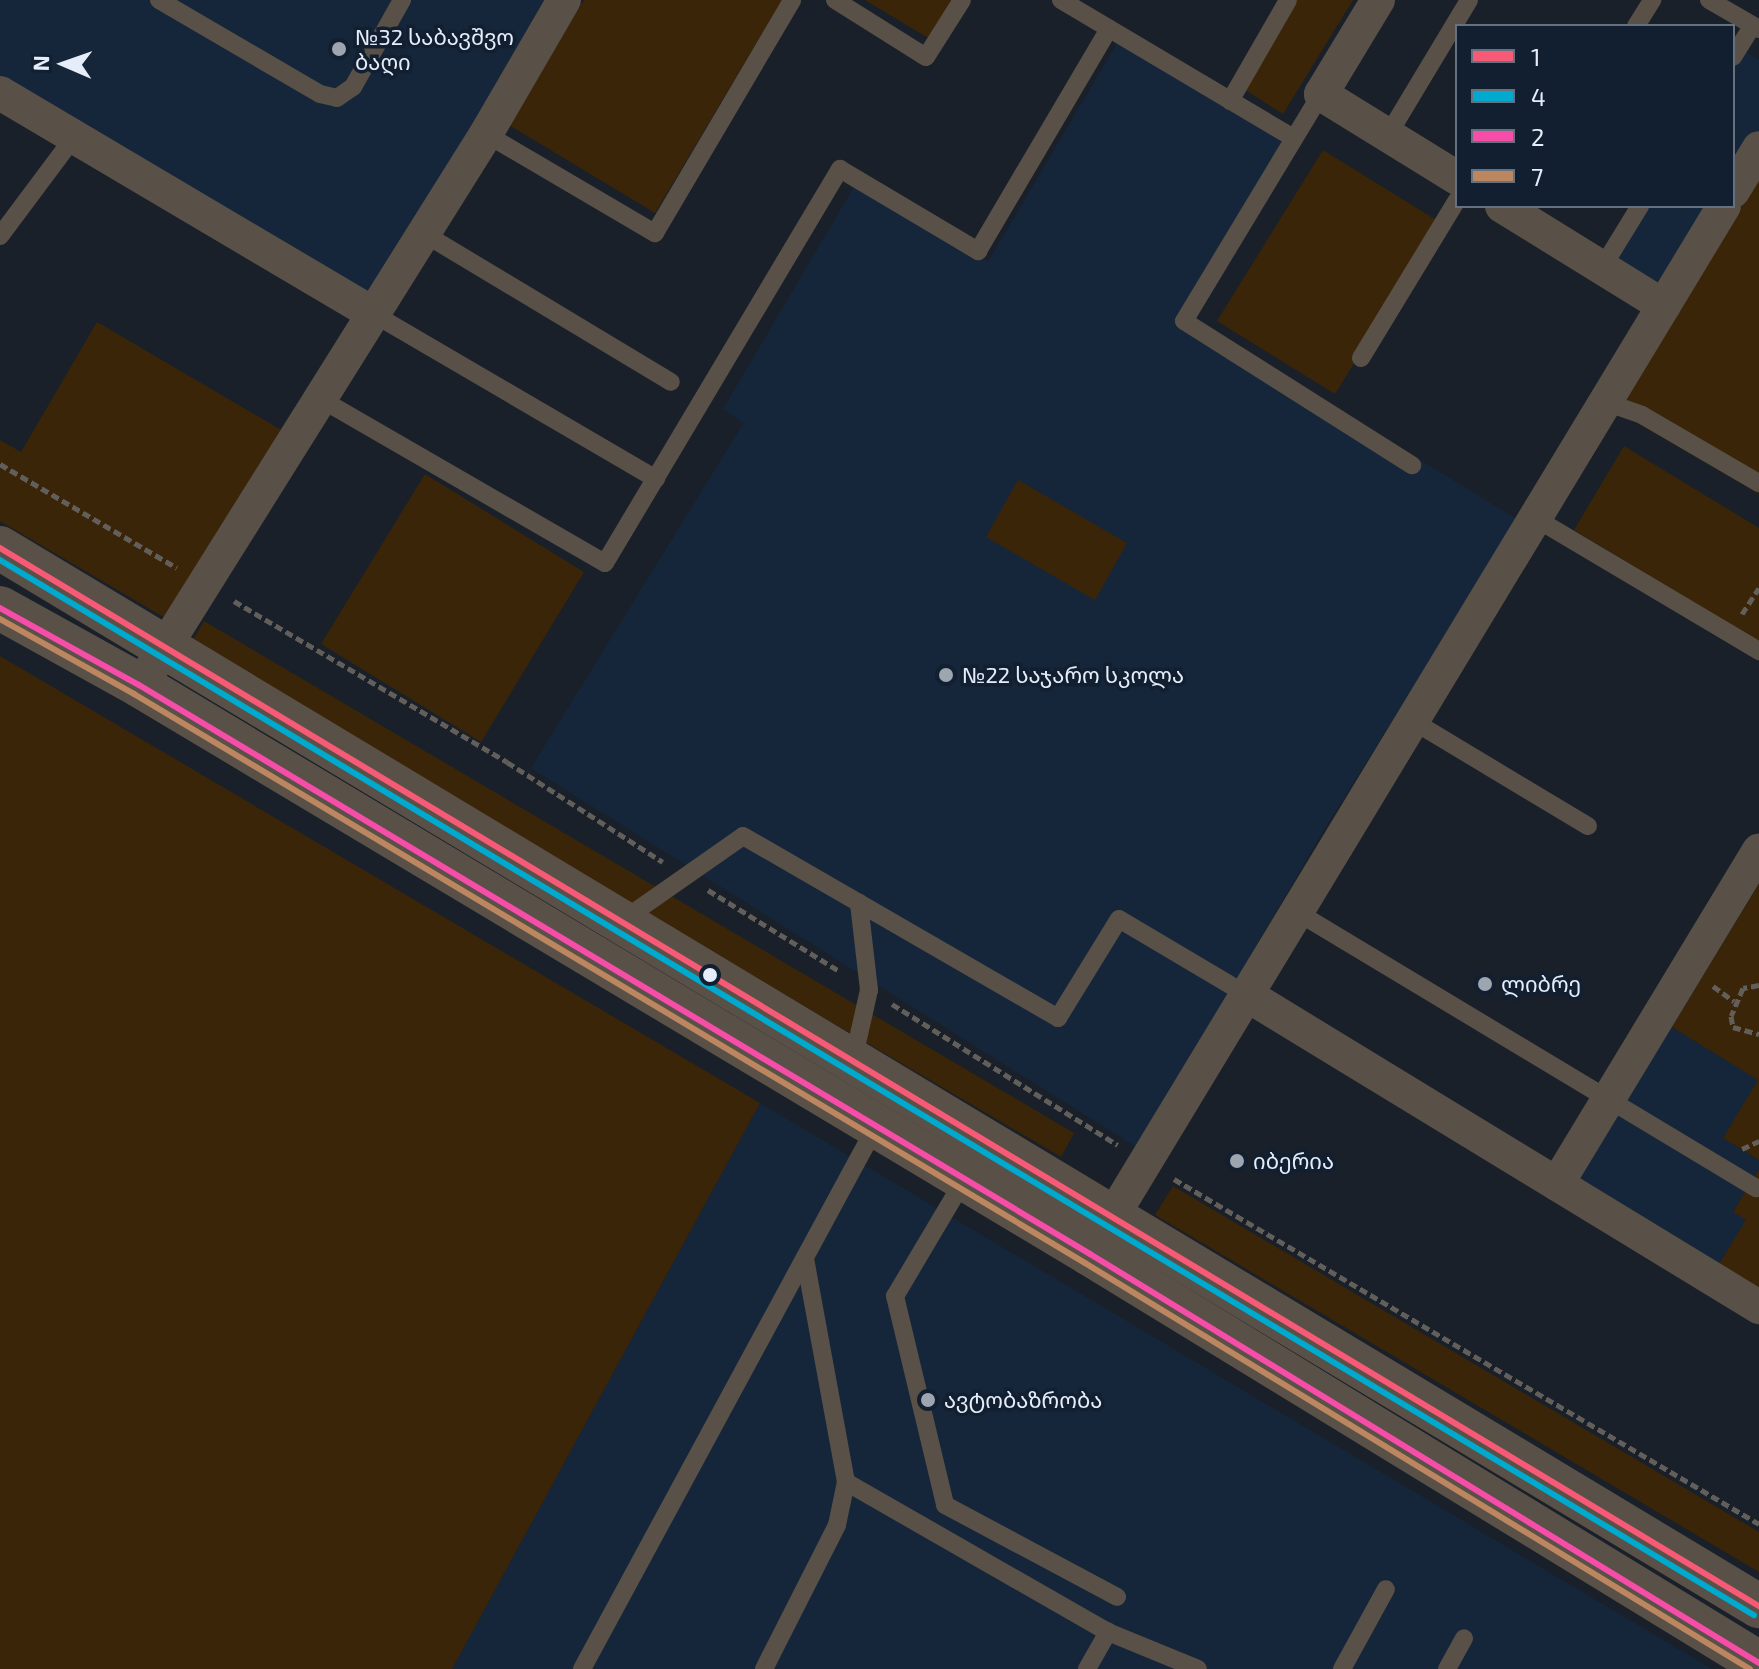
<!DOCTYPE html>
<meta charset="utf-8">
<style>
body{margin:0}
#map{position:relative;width:1759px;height:1669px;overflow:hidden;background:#192029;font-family:"Exo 2","Noto Sans Georgian",sans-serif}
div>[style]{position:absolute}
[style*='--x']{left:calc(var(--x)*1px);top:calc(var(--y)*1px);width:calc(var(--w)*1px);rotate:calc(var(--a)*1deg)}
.built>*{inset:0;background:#16263a}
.green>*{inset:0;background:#3a2508}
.path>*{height:5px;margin-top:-2.5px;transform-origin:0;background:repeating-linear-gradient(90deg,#625e5a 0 8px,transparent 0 12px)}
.service>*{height:18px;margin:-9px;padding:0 9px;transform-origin:9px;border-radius:9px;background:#595047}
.minor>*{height:34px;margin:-17px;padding:0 17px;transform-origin:17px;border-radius:17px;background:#595047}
.tertiary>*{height:44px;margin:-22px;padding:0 22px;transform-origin:22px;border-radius:22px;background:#595047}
.bus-1>*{height:6px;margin:-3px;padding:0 3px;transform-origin:3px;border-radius:3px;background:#f75a77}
.bus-2>*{height:6px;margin:-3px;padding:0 3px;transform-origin:3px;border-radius:3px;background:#00a9ce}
.bus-3>*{height:6px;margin:-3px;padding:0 3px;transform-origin:3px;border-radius:3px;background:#f54da8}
.bus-4>*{height:6px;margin:-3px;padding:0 3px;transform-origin:3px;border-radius:3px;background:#bb8660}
.dots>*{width:22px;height:22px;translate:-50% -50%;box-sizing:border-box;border:4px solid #121f30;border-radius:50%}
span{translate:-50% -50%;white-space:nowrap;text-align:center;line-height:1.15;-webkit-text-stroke:7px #121f30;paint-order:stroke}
.poi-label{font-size:22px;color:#e4edf9}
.left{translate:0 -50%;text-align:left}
.legend{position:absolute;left:1455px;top:24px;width:280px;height:184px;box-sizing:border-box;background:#121f30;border:2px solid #667180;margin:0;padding:10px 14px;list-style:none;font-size:24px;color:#e4edf9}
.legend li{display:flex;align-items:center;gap:16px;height:40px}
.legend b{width:40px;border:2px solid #667180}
.north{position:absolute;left:24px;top:24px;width:80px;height:80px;-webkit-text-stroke:6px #121f30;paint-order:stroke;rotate:272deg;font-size:22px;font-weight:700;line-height:32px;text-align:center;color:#e4edf9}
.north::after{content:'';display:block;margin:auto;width:28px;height:36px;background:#e4edf9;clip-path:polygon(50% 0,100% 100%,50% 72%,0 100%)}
</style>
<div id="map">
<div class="built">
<div style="clip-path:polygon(0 0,547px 0,365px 307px,0 88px)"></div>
<div style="clip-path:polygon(1119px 40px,1294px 145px,1191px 319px,1518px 520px,1325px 828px,1138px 1148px,531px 768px,743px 424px,748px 426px,723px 409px,854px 187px,988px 262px)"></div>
<div style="clip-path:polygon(1741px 49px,1759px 60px,1759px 136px,1733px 179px,1733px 62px)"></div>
<div style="clip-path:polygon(1645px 206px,1716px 206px,1659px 300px,1607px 268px)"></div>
<div style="clip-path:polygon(1672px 1027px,1759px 1080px,1723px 1138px,1759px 1160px,1759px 1169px,1733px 1211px,1747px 1220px,1716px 1269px,1576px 1183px)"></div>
<div style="clip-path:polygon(760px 1103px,1712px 1669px,452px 1669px)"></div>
</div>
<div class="green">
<div style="clip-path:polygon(584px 0,782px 0,655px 213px,509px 125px)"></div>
<div style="clip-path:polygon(865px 0,954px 0,930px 39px)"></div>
<div style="clip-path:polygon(1295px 0,1353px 0,1283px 114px,1244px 89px)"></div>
<div style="clip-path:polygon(1323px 150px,1441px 223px,1335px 394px,1217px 321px)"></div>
<div style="clip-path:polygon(1759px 167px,1759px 494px,1617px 411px)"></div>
<div style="clip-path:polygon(97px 322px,283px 431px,172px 622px,0 521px,0 440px,21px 452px)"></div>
<div style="clip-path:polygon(1624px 446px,1759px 528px,1759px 642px,1574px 530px)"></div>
<div style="clip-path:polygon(425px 474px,584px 572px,481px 742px,321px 644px)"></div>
<div style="clip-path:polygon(1018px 480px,1127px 543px,1095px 600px,986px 537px)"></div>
<div style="clip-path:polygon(204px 621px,1074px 1133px,1061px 1157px,190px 645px)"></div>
<div style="clip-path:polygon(0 656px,760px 1103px,452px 1669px,0 1669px)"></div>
<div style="clip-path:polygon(1759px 884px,1759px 1160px,1723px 1138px,1758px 1080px,1672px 1027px)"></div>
<div style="clip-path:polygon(1759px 1169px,1759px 1295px,1716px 1269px,1746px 1220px,1733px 1212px)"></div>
<div style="clip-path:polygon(1173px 1186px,1759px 1532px,1759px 1572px,1155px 1215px)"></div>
</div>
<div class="path">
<div style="--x:0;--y:464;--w:205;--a:30.4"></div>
<div style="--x:234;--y:601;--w:317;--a:30.5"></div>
<div style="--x:507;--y:762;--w:185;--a:32.7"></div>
<div style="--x:1742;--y:614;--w:31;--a:-57"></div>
<div style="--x:708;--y:890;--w:154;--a:31.7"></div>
<div style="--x:1759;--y:985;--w:16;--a:169"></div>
<div style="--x:1743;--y:988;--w:30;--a:113"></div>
<div style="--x:1731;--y:1016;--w:11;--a:80"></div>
<div style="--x:1733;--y:1027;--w:27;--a:15"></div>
<div style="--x:1713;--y:986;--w:26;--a:36"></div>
<div style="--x:892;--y:1004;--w:266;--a:32"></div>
<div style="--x:1742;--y:1149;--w:19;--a:-25"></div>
<div style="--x:1174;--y:1179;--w:679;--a:30.53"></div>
</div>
<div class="service">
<div style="--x:159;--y:0;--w:186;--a:30.3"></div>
<div style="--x:320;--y:94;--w:17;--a:13"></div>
<div style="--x:337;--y:98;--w:19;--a:-35"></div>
<div style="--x:353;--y:87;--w:100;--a:-60.6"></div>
<div style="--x:835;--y:0;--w:107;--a:32.1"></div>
<div style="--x:926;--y:57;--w:67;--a:-57.7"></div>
<div style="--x:1061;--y:0;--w:270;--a:30.7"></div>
<div style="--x:1709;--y:0;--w:58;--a:30.1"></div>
<div style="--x:1636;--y:26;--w:31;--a:-58"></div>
<div style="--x:1733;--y:57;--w:36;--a:-58"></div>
<div style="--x:1321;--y:94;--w:265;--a:121.1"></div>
<div style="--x:1184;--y:321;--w:270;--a:32.3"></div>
<div style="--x:1230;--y:101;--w:116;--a:-60.1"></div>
<div style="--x:486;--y:134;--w:196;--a:30.4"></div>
<div style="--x:655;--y:233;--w:270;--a:-59.5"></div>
<div style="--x:1388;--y:135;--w:157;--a:-59"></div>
<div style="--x:423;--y:233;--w:289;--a:31"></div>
<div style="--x:0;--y:236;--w:124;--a:-53.2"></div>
<div style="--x:1602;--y:268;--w:73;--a:-58.5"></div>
<div style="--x:372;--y:313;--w:329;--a:30.3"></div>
<div style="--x:1361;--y:358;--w:185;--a:-58.7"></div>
<div style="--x:319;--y:398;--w:330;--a:30"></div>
<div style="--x:605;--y:563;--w:459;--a:-59.2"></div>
<div style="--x:840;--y:169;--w:161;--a:30.7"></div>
<div style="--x:978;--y:251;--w:258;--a:-59.5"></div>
<div style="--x:1605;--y:402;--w:39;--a:19"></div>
<div style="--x:1642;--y:415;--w:135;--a:30.2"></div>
<div style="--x:1535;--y:518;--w:261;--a:30.7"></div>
<div style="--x:1413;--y:721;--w:204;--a:31"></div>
<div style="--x:1297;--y:912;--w:536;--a:31.02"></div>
<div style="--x:623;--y:920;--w:146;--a:-35"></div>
<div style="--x:743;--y:836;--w:364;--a:30"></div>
<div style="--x:1058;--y:1018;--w:116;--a:-58.4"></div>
<div style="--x:1119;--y:919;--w:149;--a:30.7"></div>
<div style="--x:853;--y:1061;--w:73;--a:-77.3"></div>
<div style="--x:869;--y:990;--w:88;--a:-96.6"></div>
<div style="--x:964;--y:1180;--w:135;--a:120.7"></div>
<div style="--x:895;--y:1296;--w:215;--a:76.5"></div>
<div style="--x:945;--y:1505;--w:195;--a:28.1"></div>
<div style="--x:846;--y:1482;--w:302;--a:29.8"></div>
<div style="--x:1108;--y:1632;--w:97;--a:22.3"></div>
<div style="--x:582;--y:1669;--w:615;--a:-61.56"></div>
<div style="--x:764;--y:1669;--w:161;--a:-63.1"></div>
<div style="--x:837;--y:1525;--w:44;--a:-78.2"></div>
<div style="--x:846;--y:1482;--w:228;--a:-100.4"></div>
<div style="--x:1087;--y:1669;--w:43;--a:-60.4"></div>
<div style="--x:1342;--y:1669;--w:91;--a:-61.2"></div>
<div style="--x:1447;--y:1669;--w:35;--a:-61"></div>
</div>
<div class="minor">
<div style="--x:1378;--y:0;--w:110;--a:121.2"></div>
<div style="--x:1321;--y:94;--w:160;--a:31.7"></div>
<div style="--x:0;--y:93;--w:432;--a:30.6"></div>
<div style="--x:1733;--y:191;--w:50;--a:-58.8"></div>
<div style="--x:1502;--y:206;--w:190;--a:31.7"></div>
<div style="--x:151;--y:669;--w:631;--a:-57.95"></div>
<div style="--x:486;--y:134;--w:155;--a:-59.8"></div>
<div style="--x:1247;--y:995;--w:600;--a:31.36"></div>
<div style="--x:1557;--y:1184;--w:390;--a:-58.8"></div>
<div style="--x:1100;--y:1237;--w:1205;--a:-58.82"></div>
</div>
<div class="tertiary">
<div style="--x:0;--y:548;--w:2053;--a:31.03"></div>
<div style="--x:0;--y:608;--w:159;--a:29"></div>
<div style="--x:139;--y:685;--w:1108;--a:30.89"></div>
<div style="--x:1090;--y:1254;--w:784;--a:31.44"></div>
</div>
<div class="bus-1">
<div style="--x:0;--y:548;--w:2053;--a:31.03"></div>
</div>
<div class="bus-2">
<div style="--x:0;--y:560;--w:2047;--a:31.03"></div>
</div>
<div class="bus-3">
<div style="--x:0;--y:608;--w:159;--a:29"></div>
<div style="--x:139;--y:685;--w:1108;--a:30.89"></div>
<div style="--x:1090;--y:1254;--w:784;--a:31.44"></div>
</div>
<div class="bus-4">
<div style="--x:0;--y:619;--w:154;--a:29.2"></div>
<div style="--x:134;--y:694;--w:1108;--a:30.89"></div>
<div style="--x:1085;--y:1263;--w:779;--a:31.41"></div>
</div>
<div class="dots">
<div style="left:339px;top:49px;background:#9da5b0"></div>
<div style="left:946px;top:675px;background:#9da5b0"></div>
<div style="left:710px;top:975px;background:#e4edf9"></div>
<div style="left:1485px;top:984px;background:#9da5b0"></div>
<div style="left:1237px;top:1161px;background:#9da5b0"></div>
<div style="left:928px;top:1400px;background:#9da5b0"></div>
</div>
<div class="poi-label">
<span class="left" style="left:355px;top:49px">№32 საბავშვო<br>ბაღი</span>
<span class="left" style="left:962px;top:675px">№22 საჯარო სკოლა</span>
<span class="left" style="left:1501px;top:984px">ლიბრე</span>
<span class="left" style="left:1253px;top:1161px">იბერია</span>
<span class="left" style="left:944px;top:1400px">ავტობაზრობა</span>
</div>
<ul class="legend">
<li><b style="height:10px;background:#f75a77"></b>1</li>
<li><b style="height:10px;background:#00a9ce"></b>4</li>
<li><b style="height:10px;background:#f54da8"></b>2</li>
<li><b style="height:10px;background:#bb8660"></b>7</li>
</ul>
<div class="north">N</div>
</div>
